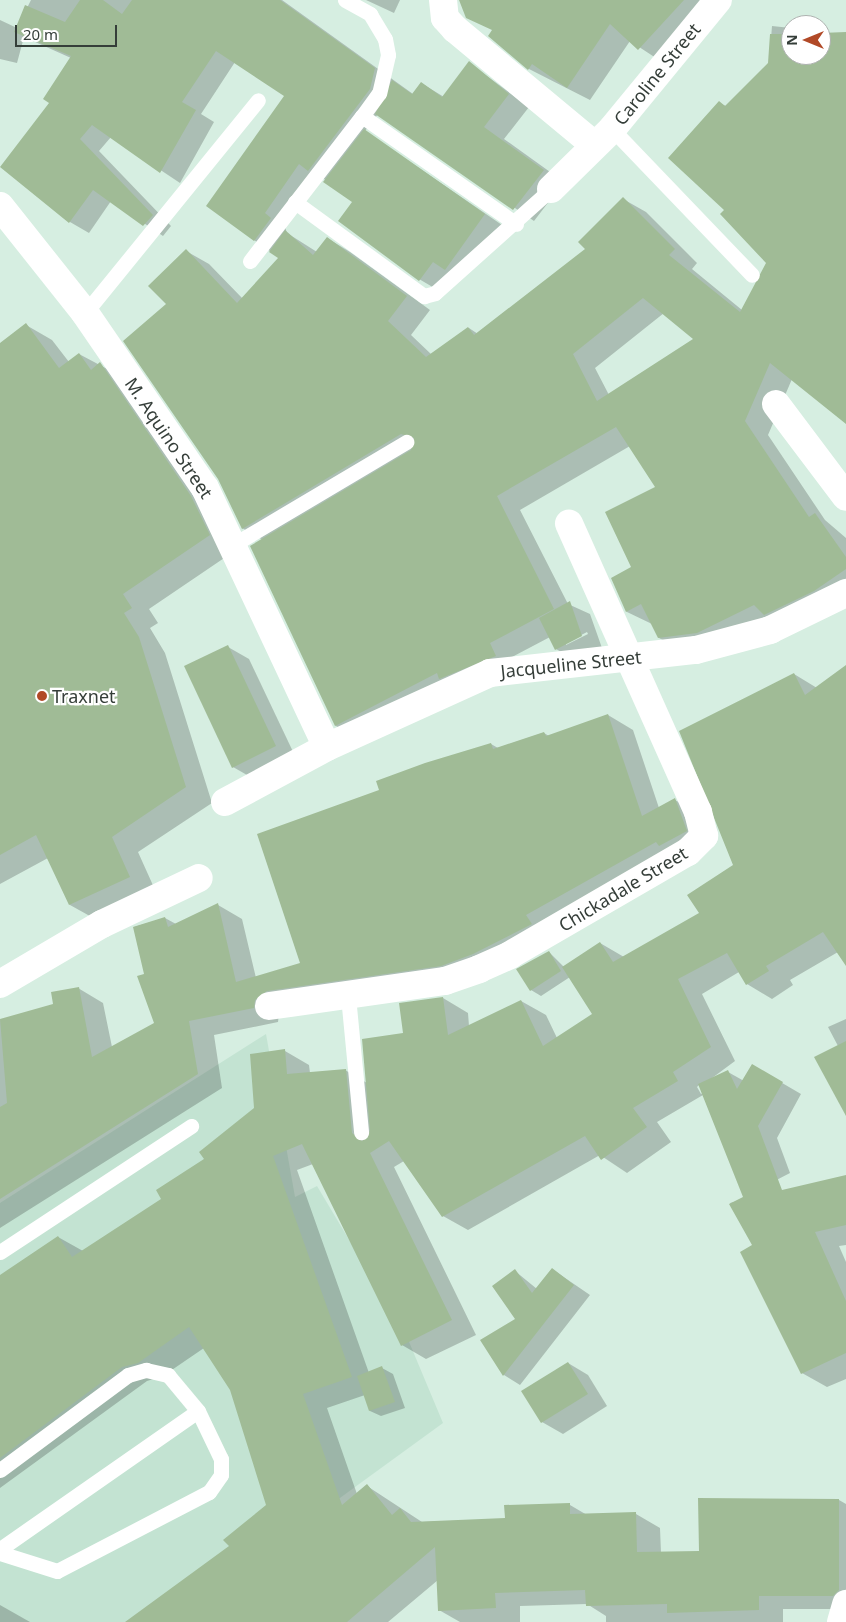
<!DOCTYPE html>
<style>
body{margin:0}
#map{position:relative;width:846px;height:1622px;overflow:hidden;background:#d6eee1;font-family:"Noto Sans",sans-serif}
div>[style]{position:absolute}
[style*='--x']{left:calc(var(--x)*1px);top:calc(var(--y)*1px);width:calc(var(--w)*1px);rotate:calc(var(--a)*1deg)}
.built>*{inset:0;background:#c3e3d2}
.shadow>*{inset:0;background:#0003}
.building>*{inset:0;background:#a0bb96}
.service>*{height:15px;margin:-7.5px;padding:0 7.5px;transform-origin:7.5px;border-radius:7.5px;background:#fff}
.minor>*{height:28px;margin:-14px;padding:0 14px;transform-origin:14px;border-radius:14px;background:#fff}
.dots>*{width:14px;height:14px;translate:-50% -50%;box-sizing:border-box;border:2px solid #fff;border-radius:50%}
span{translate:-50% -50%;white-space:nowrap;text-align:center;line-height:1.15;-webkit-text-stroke:4.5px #fff;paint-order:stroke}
.street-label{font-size:18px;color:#353e39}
.poi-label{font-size:18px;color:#353e39}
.left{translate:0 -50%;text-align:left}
.north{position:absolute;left:781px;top:15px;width:50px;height:50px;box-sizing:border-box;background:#fff;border:1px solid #aeb2b0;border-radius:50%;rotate:270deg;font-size:14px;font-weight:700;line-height:20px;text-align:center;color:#353e39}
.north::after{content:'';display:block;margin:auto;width:18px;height:22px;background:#b14927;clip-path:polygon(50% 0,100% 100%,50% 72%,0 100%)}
.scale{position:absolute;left:15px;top:25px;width:102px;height:22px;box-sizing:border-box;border:2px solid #353e39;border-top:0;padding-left:6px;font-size:15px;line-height:18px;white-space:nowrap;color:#353e39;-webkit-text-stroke:4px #fff;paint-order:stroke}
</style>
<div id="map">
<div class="built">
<div style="clip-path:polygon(266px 1034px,295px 1197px,317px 1186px,407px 1337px,443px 1423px,333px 1503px,262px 1622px,0 1622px,0 1203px)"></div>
</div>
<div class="shadow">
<div style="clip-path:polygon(evenodd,31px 0,282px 0,413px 94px,421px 83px,444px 97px,469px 63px,529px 107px,504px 139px,564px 182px,534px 221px,378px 114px,365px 131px,502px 225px,462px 279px,449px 272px,436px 289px,419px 279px,353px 202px,319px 175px,284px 224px,287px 233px,317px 252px,327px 238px,350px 252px,430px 310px,411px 335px,432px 355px,469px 328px,478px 334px,587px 249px,623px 199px,646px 212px,697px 263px,692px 269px,742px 310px,768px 263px,726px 210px,719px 103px,726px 106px,769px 63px,772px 26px,791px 28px,791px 55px,821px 55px,821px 34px,846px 33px,846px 422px,792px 379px,768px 435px,825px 520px,846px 538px,846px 598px,683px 651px,659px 638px,652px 624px,627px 612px,612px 579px,633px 567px,657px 488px,630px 446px,520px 510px,568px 604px,590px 614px,602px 648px,577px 661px,556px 649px,550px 637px,512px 657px,519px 669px,359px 739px,336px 726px,263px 540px,242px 528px,167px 304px,186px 251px,209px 264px,243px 299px,280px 258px,254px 240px,286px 96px,235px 62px,201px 114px,214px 122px,180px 183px,111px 137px,99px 151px,171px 226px,163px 236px,111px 201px,89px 233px,70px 222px,50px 103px,71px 58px,24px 37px,17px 63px,0 59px,0 20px,17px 28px,31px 0,664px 313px,695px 339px,609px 395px,595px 368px,664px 313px,31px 0,587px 632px,588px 634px,566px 645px,566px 643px,587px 632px)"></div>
<div style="clip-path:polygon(366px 0,400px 0,394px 13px)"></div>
<div style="clip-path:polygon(470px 0,707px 0,662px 62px,630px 41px,590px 100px,529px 69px)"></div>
<div style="clip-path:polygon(26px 325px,52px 340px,69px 362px,79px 354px,126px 379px,236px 550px,149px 609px,158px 623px,150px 628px,165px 653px,212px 803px,138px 852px,156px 892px,97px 920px,70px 905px,48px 858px,0 884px,0 345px)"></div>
<div style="clip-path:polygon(228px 647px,249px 659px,296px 758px,254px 779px,233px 767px)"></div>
<div style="clip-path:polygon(evenodd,846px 667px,846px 961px,838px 952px,790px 980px,793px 985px,772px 999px,747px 984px,739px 972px,702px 994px,735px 1061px,708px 1081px,728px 1072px,744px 1081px,753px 1066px,801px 1094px,777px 1138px,790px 1173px,757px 1190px,703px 1095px,657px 1122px,671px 1142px,627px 1173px,600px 1155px,468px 1230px,443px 1216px,404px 1161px,394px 1167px,476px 1335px,426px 1359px,402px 1345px,313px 1164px,297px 1170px,369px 1373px,382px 1368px,393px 1374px,405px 1408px,381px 1416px,370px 1411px,365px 1395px,327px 1408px,357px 1494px,367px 1486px,422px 1522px,506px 1519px,570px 1505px,587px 1515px,636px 1514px,660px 1528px,661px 1553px,700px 1552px,699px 1500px,839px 1500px,846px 1504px,846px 1609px,783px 1609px,783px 1622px,606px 1622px,606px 1616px,587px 1604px,520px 1606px,520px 1622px,460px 1622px,439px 1610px,438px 1580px,388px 1622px,127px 1622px,231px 1547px,267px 1505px,231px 1390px,204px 1348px,163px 1376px,147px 1381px,0 1488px,0 1276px,58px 1237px,83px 1251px,163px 1200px,255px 1109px,285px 1051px,309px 1065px,310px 1073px,345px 1070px,367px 1083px,404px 1034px,400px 1004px,443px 998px,468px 1013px,469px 1026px,521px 1001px,546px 1015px,557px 1038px,594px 1014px,570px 977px,541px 996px,531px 990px,518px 970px,549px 952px,564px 967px,600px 943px,624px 957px,700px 914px,735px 866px,794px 674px,817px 688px,846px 667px,699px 1085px,703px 1093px,701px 1094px,697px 1087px,699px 1085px)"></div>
<div style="clip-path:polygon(608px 715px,633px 730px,659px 808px,675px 800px,699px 814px,711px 845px,556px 938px,279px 1014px,278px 1022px,214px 1035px,222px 1088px,0 1228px,0 1020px,54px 1005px,78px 988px,103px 1003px,112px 1047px,156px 1023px,134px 927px,165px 918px,176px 924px,218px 905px,242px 919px,256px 978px,302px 964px,380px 791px,491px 744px,498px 748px,544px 733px,549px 736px)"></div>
<div style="clip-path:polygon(846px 1019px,846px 1099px,838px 1046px,828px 1027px)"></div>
<div style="clip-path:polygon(846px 1176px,846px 1245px,839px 1246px,846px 1262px,846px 1379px,827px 1387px,802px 1373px,753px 1245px,730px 1203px)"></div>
<div style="clip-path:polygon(552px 1269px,590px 1295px,520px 1385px,504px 1375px,482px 1341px,517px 1319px,515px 1271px,537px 1289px)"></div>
<div style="clip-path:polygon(568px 1363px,588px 1375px,607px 1406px,563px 1434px,542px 1422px)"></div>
<div style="clip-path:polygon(0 1605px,30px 1622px,0 1622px)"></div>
</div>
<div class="building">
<div style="clip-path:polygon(80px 0,103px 0,122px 14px,132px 0,280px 0,375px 68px,370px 89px,308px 171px,299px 164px,265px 213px,271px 218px,254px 241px,206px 206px,284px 96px,216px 51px,182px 102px,196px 110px,160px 173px,92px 125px,80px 139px,153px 215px,143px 226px,93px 190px,69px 223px,0 167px,49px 103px,43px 99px,71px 56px,14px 32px,25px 5px,65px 22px)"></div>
<div style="clip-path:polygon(459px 0,684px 0,638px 50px,610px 24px,567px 88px,532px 64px,528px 70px,488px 36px,492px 30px,466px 18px)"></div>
<div style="clip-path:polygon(evenodd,846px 32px,846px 424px,770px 363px,745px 421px,809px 517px,815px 513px,846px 557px,846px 569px,814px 591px,764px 615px,754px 605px,697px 633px,658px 638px,641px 604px,626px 612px,611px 578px,631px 567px,605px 512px,655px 487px,616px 427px,497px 496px,554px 609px,490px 643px,496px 656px,439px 679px,437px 673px,335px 726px,250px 546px,411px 450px,414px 438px,401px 434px,242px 529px,218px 479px,123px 341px,166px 304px,148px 286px,186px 249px,237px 303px,278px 258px,269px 252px,285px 230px,313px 255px,327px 237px,407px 296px,388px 321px,426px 357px,468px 327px,474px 335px,585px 249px,578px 242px,623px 197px,675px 249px,669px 255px,740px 312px,766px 263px,720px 214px,724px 210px,668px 158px,719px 101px,725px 106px,768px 63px,770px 34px,791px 34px,791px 55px,821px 55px,821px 33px,846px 32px,643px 298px,693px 339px,597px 401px,573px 354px,643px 298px)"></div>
<div style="clip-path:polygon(469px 61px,509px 94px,484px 127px,544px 170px,513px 210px,375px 114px,392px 80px,412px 94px,421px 82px,442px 97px)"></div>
<div style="clip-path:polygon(364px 129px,485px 214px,445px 270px,433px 262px,419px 281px,338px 221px,352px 202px,323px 182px)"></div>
<div style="clip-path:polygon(26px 323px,59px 368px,79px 353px,91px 370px,100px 362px,191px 496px,210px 535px,123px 594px,132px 608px,124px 613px,139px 637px,186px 787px,112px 837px,130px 877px,69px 905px,36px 835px,0 855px,0 343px)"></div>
<div style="clip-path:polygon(570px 601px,582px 636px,555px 650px,539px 618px)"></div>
<div style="clip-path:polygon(228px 645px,276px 746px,232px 768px,184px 666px)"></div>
<div style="clip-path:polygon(846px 665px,846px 966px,823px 932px,766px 966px,769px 971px,746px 985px,727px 953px,678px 979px,711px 1047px,673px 1072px,678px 1081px,633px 1108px,647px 1127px,601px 1160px,585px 1136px,442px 1217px,389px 1141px,370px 1153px,452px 1320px,401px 1346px,302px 1144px,273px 1156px,352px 1377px,303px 1394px,342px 1505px,367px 1484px,392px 1515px,400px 1508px,411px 1522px,505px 1518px,504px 1505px,570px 1503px,570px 1514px,636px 1512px,637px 1552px,699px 1551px,698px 1498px,839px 1499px,839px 1590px,833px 1596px,759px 1596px,759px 1610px,667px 1613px,667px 1604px,586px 1606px,585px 1590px,495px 1593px,496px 1608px,438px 1611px,435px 1547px,347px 1622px,125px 1622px,229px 1546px,223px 1540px,266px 1505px,230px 1390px,189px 1327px,138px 1363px,122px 1367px,0 1458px,0 1275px,58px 1236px,72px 1257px,161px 1199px,156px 1190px,204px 1159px,199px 1152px,254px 1108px,250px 1054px,285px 1049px,287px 1074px,346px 1069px,352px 1133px,362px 1141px,370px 1131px,362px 1039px,403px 1033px,399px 1003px,443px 997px,448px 1035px,521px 1000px,543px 1046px,592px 1014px,562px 967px,600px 942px,613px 962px,699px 913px,687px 895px,733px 865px,679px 731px,794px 673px,805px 695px)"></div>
<div style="clip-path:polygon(608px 714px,642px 816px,675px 798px,687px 831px,659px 846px,656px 842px,526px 915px,532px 924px,473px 954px,441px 966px,267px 991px,255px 1000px,254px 1008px,189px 1021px,198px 1074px,0 1199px,0 1107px,7px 1103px,0 1019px,53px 1004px,51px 992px,79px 987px,92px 1057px,154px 1023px,137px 976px,144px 974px,133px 927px,165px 917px,168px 927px,218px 903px,236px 982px,300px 963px,257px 834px,379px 790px,376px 781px,425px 763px,491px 743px,493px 749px,544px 732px,546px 736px)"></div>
<div style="clip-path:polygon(549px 951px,561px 971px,530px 991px,516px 969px)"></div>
<div style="clip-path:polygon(846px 1041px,846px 1116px,814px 1057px)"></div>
<div style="clip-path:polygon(752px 1064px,783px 1082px,758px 1126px,782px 1190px,846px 1175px,846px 1225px,815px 1232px,846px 1301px,846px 1353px,801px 1374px,740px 1252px,752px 1245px,729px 1204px,743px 1197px,698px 1084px,728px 1070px,737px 1089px)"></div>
<div style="clip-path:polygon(552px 1268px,574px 1285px,503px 1376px,480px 1340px,515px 1319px,492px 1286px,515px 1269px,532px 1293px)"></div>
<div style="clip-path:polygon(568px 1362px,588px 1394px,541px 1423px,521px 1391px)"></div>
<div style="clip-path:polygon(382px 1366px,395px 1402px,369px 1411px,357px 1376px)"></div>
</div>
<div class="service">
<div style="--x:345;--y:0;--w:29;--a:29"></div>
<div style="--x:370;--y:14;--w:29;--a:59"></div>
<div style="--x:385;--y:39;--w:16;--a:79"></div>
<div style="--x:388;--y:55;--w:39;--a:103"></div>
<div style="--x:379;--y:93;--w:29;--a:126"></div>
<div style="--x:612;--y:129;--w:202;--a:46.2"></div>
<div style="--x:295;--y:202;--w:160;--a:36.1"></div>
<div style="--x:424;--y:296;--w:11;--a:-15"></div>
<div style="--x:435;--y:293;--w:156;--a:-41.9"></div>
<div style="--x:250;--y:261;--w:183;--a:-52.3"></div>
<div style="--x:362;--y:116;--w:188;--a:35"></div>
<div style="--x:85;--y:313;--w:274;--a:-50.9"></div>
<div style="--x:231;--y:546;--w:204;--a:-30.7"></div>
<div style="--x:348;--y:996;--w:137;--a:84.5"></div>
<div style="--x:0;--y:1252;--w:229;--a:-33.4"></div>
<div style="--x:0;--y:1470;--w:159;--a:-36.6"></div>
<div style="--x:128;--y:1375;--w:19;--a:-16"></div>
<div style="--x:146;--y:1370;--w:23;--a:13"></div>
<div style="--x:168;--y:1375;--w:47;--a:50.2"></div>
<div style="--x:198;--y:1411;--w:53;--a:64.4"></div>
<div style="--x:221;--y:1459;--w:16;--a:90"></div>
<div style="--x:221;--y:1475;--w:21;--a:125"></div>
<div style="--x:209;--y:1492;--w:171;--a:152.5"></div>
<div style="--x:57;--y:1571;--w:60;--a:-162.5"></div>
<div style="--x:0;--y:1549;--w:241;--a:-34.9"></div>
</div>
<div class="minor">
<div style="--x:443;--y:0;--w:18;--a:84"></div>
<div style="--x:445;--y:18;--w:15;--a:48"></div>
<div style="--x:455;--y:29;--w:181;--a:39.8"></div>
<div style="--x:551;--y:189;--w:86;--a:-44.5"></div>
<div style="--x:612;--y:129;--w:167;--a:-50.6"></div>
<div style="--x:0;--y:206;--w:137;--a:51.5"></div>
<div style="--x:85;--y:313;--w:212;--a:55.6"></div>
<div style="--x:205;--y:488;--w:286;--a:64.8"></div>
<div style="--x:776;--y:404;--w:116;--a:53"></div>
<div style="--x:225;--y:802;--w:116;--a:-28.3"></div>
<div style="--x:327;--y:747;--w:179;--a:-24.4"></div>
<div style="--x:490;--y:673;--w:207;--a:-6.4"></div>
<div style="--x:696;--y:650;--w:77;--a:-15.1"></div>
<div style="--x:770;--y:630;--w:85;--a:-26"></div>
<div style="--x:0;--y:984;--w:118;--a:-30.5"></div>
<div style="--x:102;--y:924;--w:107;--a:-25.4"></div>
<div style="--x:269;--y:1006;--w:178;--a:-8.1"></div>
<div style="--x:445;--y:981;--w:36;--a:-19"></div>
<div style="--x:479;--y:969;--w:34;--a:-24"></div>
<div style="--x:510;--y:955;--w:206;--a:-30.1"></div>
<div style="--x:688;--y:852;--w:23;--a:-45"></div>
<div style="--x:704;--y:836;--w:25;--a:-104"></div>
<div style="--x:698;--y:812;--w:316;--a:-114.1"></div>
<div style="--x:841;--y:1622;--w:19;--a:-74"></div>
</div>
<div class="dots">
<div style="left:42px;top:696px;background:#b14927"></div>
</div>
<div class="street-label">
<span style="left:657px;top:74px;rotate:-51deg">Caroline Street</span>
<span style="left:169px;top:438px;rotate:56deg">M. Aquino Street</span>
<span style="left:571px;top:664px;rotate:-6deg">Jacqueline Street</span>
<span style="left:623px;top:889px;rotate:-31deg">Chickadale Street</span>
</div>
<div class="poi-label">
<span class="left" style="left:52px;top:696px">Traxnet</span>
</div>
<div class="north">N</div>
<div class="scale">20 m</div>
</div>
